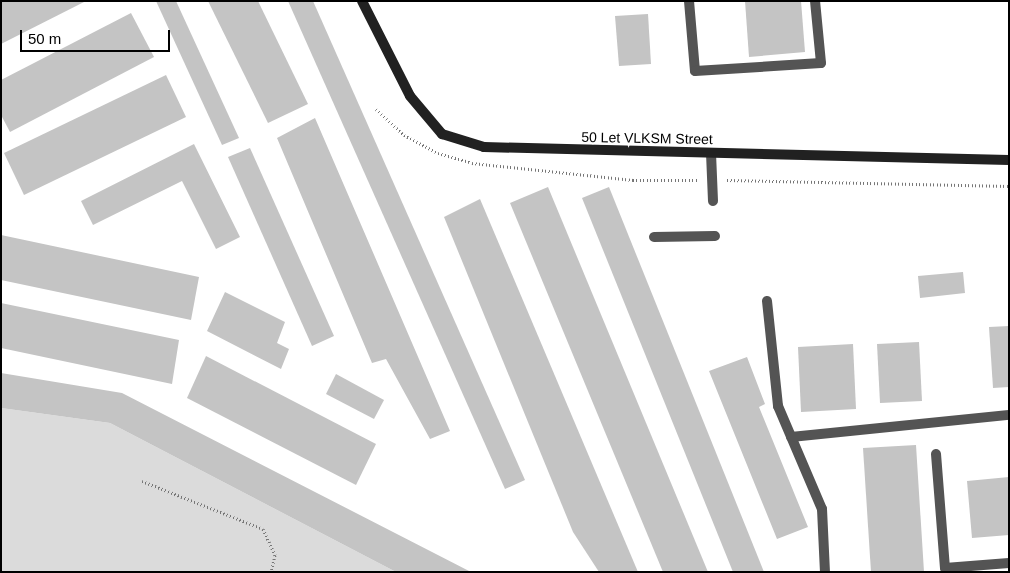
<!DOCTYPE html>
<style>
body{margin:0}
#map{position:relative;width:1010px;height:573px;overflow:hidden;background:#fff;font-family:Arial,sans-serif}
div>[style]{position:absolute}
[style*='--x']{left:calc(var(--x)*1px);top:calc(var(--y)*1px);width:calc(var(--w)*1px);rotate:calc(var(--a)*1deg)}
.green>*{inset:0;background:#dbdbdb}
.building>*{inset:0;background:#c4c4c4}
.path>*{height:3px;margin-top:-1.5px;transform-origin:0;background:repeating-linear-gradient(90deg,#767676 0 1px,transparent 0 3.5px)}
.service>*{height:10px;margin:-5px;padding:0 5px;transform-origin:5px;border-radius:5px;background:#545454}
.secondary>*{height:10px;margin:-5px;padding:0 5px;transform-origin:5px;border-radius:5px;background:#212121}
span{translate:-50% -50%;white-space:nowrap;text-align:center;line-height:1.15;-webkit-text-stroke:4px #fff;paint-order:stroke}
.street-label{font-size:14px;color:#000}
.frame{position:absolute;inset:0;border:2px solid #000;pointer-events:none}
.scale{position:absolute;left:20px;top:30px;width:150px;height:22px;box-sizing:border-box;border:2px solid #000;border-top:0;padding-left:6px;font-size:15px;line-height:18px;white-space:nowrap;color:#000;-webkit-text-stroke:4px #fff;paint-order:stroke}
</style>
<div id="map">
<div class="green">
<div style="clip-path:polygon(1px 408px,110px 423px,396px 572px,1px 572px)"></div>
</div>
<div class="building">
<div style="clip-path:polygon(1px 1px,86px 1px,1px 44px)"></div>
<div style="clip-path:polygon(156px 1px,176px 1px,239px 138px,222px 145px)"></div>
<div style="clip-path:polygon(208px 1px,258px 1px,308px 104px,268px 123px)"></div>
<div style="clip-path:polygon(288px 1px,313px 1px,525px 480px,505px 489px)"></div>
<div style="clip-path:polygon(745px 1px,801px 1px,805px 52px,749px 57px)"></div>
<div style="clip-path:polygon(131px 13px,154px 57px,10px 132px,1px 115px,1px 80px)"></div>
<div style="clip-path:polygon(648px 14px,651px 64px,619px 66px,615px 16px)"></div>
<div style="clip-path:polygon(166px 75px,186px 117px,24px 195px,4px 153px)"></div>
<div style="clip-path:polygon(315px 118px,450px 431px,430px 439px,386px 359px,372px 363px,277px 138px)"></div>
<div style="clip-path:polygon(194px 144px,240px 237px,216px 249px,182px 181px,93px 225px,81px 201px)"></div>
<div style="clip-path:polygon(250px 148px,334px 336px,312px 346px,228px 157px)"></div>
<div style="clip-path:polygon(548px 187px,708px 572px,663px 572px,510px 203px)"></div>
<div style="clip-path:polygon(609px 187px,764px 572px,733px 572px,582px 198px)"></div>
<div style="clip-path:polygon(480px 199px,638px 572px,599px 572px,573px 532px,444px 217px)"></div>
<div style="clip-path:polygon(1px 235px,199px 277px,191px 320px,1px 280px)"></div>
<div style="clip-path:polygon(963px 272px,965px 293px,920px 298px,918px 276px)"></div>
<div style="clip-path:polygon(225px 292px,285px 322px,277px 343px,289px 349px,281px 369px,207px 331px)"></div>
<div style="clip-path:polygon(1px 303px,179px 340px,172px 384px,1px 348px)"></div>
<div style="clip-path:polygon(1009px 326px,1009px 387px,993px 388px,989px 327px)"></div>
<div style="clip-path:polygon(919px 342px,922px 401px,880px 403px,877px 344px)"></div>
<div style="clip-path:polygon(853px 344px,856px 409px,801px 412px,798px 347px)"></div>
<div style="clip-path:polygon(206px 356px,376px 444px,356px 485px,187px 398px)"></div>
<div style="clip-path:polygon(747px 357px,765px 404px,759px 407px,808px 527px,777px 539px,709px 371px)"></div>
<div style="clip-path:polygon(1px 373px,122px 393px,471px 572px,396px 572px,110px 423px,1px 408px)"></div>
<div style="clip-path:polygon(336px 374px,384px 400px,374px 419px,326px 394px)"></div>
<div style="clip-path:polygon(916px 445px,924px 572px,871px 572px,863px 448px)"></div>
<div style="clip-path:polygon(1009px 477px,1009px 535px,972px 538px,967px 481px)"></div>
</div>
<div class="path">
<div style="--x:376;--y:109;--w:38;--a:43"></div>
<div style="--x:404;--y:135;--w:38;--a:28"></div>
<div style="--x:438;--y:153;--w:35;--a:16"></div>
<div style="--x:472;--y:163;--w:162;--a:6"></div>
<div style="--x:633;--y:180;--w:65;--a:0"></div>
<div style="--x:727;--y:180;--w:282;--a:1.2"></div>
<div style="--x:142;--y:481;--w:130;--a:21.6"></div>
<div style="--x:263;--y:529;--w:29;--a:65"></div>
<div style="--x:275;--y:555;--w:17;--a:103"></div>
</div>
<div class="service">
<div style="--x:689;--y:1;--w:70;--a:85.1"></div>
<div style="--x:695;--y:71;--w:126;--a:-3.6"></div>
<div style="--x:821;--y:63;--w:62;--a:-95.5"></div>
<div style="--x:711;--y:153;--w:48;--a:87.6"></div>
<div style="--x:654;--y:237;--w:61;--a:-0.9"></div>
<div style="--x:767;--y:301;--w:106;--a:84"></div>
<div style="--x:778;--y:406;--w:112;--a:66.9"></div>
<div style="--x:822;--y:509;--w:63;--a:87.3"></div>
<div style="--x:791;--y:437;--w:219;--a:-5.8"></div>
<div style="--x:936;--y:454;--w:114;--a:85.5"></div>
<div style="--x:945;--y:568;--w:64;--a:-4.5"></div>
</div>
<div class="secondary">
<div style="--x:362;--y:1;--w:106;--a:63.2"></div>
<div style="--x:410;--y:96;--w:50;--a:49.9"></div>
<div style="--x:442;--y:134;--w:44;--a:17.2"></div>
<div style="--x:484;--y:147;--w:525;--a:1.42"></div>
</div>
<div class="street-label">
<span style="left:647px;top:138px;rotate:1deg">50 Let VLKSM Street</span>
</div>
<div class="frame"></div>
<div class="scale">50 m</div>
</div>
